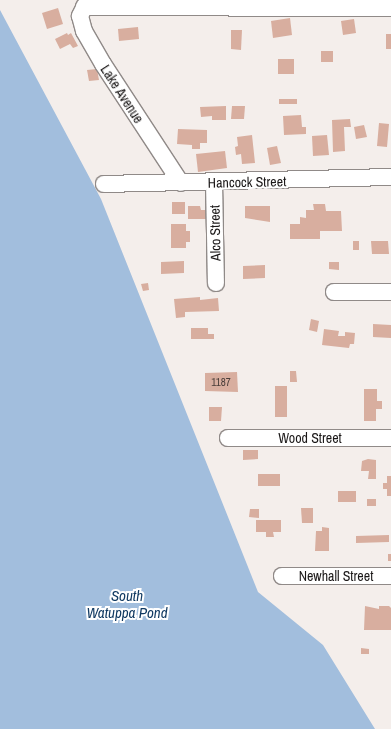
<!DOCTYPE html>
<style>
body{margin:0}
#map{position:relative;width:391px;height:729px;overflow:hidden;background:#f4eeeb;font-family:"Archivo Narrow",sans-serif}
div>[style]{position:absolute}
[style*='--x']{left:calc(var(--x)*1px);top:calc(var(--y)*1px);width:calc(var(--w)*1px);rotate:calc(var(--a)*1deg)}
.water>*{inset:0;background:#a2bedd}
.building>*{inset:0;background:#d8ae9f}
.roads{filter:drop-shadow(1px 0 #908a88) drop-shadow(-1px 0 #908a88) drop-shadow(0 1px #908a88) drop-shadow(0 -1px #908a88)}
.minor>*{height:16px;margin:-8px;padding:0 8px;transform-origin:8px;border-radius:8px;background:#fff}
span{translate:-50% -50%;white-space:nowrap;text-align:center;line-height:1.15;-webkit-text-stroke:4px #fff;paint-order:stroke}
.number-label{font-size:11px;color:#4a3e3a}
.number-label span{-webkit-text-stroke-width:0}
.street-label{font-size:14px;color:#1b1818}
.water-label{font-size:15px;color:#113a62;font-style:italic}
</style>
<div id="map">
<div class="water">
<div style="clip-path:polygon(0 10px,101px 199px,258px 592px,323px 645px,375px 729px,0 729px)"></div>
</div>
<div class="building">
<div style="clip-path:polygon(58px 8px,63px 24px,47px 29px,42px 13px)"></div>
<div style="clip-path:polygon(290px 18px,292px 35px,273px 38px,271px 21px)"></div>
<div style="clip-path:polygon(354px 19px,356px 33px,343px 35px,341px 21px)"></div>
<div style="clip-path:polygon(138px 27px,139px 39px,119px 41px,118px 29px)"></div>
<div style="clip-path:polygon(231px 30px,242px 30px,241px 50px,231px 49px)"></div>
<div style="clip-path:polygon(67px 33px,68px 35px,71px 33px,78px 46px,73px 48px,70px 44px,60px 49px,55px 39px)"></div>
<div style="clip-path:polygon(386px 34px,391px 34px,391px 49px,386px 49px)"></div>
<div style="clip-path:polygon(321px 51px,333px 51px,333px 62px,321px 62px)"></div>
<div style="clip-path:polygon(278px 59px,294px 59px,294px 74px,278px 74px)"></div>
<div style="clip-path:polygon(97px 69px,99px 80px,89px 81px,87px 70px)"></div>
<div style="clip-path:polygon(279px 99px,297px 99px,297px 104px,279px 104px)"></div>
<div style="clip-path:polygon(226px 106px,226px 120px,212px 120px,212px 116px,201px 117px,200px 107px)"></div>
<div style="clip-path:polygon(232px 106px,245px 106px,244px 119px,231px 119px)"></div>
<div style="clip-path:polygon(301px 115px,302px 127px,306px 127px,306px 134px,284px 135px,283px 116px)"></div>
<div style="clip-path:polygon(350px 119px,351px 127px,344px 127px,345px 151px,333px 152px,332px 120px)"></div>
<div style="clip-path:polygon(379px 123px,389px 124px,387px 147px,377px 146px)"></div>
<div style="clip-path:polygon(364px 125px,367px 137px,356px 139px,354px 127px)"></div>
<div style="clip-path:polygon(178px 129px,207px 130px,207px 143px,200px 143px,200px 149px,192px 149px,192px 145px,177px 144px)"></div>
<div style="clip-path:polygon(252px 135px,255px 163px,242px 164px,241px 154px,236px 155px,235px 147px,238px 146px,237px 137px)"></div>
<div style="clip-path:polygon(327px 135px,329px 155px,313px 156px,312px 136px)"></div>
<div style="clip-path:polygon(277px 146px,281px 163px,270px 165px,267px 148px)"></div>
<div style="clip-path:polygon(225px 151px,227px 168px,198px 172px,196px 154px)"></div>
<div style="clip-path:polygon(172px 202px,185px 202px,185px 214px,172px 214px)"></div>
<div style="clip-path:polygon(313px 204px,325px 204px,326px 211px,341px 211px,342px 231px,320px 231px,320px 239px,290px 239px,290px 224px,300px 224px,300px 217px,306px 218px,306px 210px,314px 210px)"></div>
<div style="clip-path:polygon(188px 206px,200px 206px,201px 210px,207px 210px,207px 219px,188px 219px)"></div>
<div style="clip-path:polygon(245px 206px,270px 206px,270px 222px,245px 218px)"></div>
<div style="clip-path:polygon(171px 224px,186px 224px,186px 231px,190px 231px,190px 242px,186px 242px,186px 248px,171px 248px)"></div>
<div style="clip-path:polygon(353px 241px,359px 241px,359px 250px,353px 250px)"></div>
<div style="clip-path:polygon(371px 241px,388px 241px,389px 254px,372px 254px)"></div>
<div style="clip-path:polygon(184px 261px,184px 273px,161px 274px,161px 262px)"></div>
<div style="clip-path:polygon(329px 262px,339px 262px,339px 270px,329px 269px)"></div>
<div style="clip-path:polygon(265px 265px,265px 278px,243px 279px,243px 266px)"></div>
<div style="clip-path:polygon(148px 283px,149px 290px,143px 291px,141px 284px)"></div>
<div style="clip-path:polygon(200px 297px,200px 300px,218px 298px,219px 311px,185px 312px,185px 317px,176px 318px,174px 299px)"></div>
<div style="clip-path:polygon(311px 319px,319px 321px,317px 332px,309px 330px)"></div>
<div style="clip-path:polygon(373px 324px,391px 325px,391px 338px,373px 337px)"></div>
<div style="clip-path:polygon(191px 328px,208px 328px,208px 334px,214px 334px,214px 339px,191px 339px)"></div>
<div style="clip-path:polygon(324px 329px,339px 331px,338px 336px,345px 336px,345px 332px,355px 333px,354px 344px,350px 344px,349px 348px,322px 345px)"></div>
<div style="clip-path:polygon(290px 371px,296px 371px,297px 382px,290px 382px)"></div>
<div style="clip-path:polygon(237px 372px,238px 392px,205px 391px,205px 373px)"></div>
<div style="clip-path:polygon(275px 386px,287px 386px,287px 417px,275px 417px)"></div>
<div style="clip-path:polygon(364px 389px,377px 389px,377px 401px,382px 401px,382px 409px,376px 409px,376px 421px,364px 421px)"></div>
<div style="clip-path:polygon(209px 407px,222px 407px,221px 421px,209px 421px)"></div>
<div style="clip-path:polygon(243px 450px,258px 450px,258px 459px,243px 460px)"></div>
<div style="clip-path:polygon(368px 459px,376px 460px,376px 479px,368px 479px,369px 471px,361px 471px,362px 461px)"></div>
<div style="clip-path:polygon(258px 474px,280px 474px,280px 486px,258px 486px)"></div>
<div style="clip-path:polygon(387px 476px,391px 476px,391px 496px,387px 496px,387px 489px,383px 489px,383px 483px,387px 483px)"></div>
<div style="clip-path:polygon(338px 491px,356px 491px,356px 502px,338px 502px)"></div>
<div style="clip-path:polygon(367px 499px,376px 499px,376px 506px,367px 506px)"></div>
<div style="clip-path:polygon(301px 508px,313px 508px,313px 523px,302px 523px)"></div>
<div style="clip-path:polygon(250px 509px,259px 509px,259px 518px,249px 517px)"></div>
<div style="clip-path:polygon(256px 520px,281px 520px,281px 532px,273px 532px,274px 537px,266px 537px,266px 532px,256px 532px)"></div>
<div style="clip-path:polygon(322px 527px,329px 528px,329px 551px,315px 551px,316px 531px,322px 531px)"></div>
<div style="clip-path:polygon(389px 535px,389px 542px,356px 543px,356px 536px)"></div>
<div style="clip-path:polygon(388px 554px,391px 554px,391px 561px,388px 561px)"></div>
<div style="clip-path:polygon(365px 606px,379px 609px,379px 606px,389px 606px,391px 608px,391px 630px,364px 630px)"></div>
<div style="clip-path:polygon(361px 648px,369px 649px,369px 654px,361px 654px)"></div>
</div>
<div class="roads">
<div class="minor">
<div style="--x:88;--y:0;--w:18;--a:117"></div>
<div style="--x:80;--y:16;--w:16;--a:75"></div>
<div style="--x:84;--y:31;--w:38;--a:60"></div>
<div style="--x:103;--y:64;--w:142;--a:56.8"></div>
<div style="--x:84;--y:7;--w:307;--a:0.2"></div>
<div style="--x:214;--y:182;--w:101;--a:88.9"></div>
<div style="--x:104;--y:184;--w:287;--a:-1.4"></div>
<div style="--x:334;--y:292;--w:57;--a:0"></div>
<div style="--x:228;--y:438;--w:163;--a:0"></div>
<div style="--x:282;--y:576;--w:109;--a:0"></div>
</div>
</div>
<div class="number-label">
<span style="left:221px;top:382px">1187</span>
</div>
<div class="street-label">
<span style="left:122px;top:94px;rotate:57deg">Lake Avenue</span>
<span style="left:247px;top:182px;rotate:-1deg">Hancock Street</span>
<span style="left:215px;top:233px;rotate:-91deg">Alco Street</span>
<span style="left:310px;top:438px">Wood Street</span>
<span style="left:336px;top:576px">Newhall Street</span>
</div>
<div class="water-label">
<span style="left:127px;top:604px">South<br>Watuppa Pond</span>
</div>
</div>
